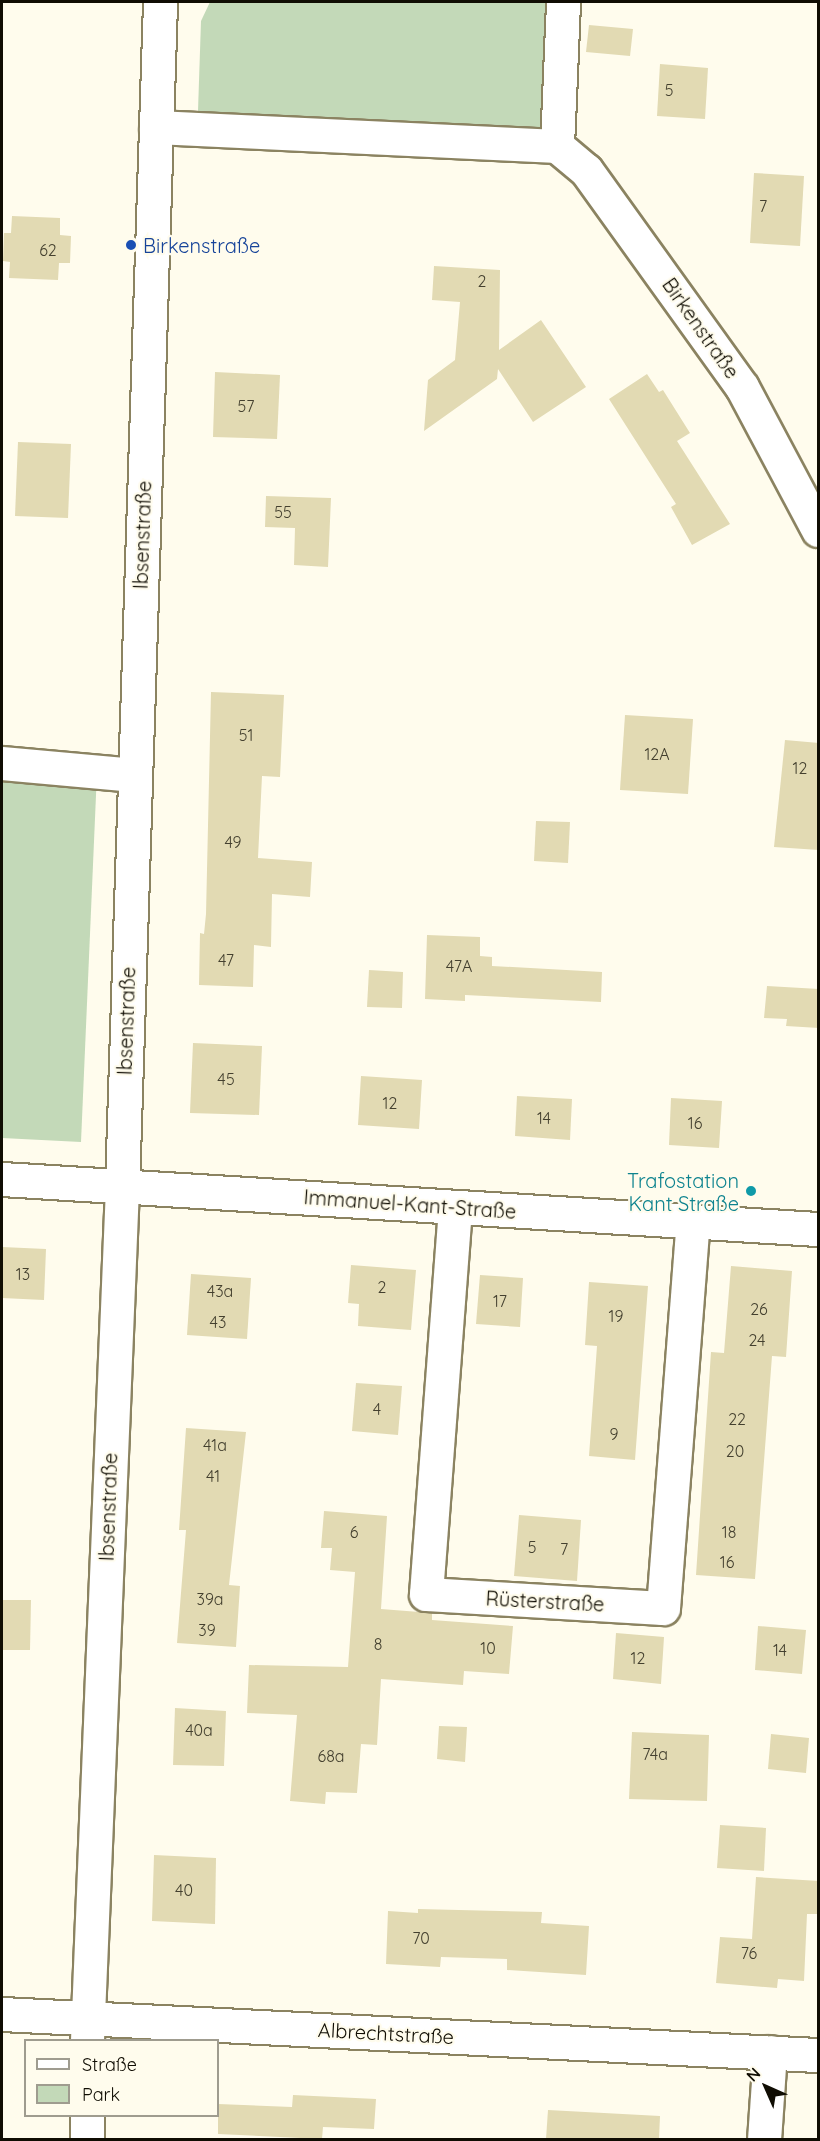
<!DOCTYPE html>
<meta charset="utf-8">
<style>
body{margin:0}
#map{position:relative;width:820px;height:2141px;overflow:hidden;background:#fffced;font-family:Quicksand,sans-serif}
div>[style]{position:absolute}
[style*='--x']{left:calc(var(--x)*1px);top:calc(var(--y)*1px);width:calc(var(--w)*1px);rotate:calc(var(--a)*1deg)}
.green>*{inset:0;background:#c3d9b8}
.building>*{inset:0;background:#e2dab3}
.roads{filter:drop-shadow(2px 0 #8b8361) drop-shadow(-2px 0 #8b8361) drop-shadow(0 2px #8b8361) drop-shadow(0 -2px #8b8361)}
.minor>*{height:33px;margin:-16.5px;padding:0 16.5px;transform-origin:16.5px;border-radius:16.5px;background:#fff}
.dots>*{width:16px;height:16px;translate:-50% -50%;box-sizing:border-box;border:3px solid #fffced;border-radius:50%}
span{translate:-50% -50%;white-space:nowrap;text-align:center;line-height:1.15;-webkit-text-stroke:4.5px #fffced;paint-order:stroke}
.number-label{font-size:16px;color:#44402f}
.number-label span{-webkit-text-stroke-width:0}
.transit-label{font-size:20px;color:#164399}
.left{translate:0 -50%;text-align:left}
.street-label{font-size:20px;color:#100d03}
.culture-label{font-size:20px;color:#0d838f}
.right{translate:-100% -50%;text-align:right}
.frame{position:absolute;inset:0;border:3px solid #100d03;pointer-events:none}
.legend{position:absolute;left:24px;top:2039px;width:195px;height:78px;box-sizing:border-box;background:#fffced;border:2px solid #9f9c8f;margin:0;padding:8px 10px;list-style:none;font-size:18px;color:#100d03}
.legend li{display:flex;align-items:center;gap:12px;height:30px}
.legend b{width:30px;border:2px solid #9f9c8f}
.north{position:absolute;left:736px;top:2057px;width:60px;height:60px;-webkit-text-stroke:4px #fffced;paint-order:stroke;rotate:315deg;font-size:16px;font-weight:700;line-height:24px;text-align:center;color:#100d03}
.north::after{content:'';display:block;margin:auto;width:21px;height:27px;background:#100d03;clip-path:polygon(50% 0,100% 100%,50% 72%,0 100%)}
</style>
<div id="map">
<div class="green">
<div style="clip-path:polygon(210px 2px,552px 2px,549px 119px,541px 130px,523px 138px,198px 111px,201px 21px)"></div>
<div style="clip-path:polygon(2px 763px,97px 772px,81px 1142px,2px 1138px)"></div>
</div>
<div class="building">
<div style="clip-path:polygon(589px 25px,633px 29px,630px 56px,586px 52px)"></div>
<div style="clip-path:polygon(660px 64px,708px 68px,705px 119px,657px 116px)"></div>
<div style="clip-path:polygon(754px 173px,804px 176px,800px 246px,750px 243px)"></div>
<div style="clip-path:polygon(12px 216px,60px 218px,60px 235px,71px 236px,70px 263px,59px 263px,58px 280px,9px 278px,10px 262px,3px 261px,4px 233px,11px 233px)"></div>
<div style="clip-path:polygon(434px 266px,500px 270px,499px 350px,541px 320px,586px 387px,533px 422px,498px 369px,497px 379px,424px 431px,428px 380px,455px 360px,460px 302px,432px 300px)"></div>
<div style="clip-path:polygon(215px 372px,280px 375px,277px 439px,213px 437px)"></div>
<div style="clip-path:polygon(647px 374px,659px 392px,663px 390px,690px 433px,677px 441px,730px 524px,692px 545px,671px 507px,676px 504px,609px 399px)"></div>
<div style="clip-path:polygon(18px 442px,71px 444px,68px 518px,15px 516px)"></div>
<div style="clip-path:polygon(266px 496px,331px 498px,328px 567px,294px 565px,295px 528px,265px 527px)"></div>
<div style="clip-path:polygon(211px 692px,284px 695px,280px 777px,262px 776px,258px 858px,312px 862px,310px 897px,272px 894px,271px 947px,254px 945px,253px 987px,199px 985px,200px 933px,204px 934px,206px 914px)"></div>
<div style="clip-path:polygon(625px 715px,693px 719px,688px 794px,620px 790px)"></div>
<div style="clip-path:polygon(785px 740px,819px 743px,819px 850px,774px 847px)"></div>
<div style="clip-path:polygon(536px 821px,570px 822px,568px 863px,534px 861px)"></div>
<div style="clip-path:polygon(427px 935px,480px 937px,480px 956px,492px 957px,492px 966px,602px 972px,601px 1002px,465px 995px,465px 1001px,425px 999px)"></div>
<div style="clip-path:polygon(369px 970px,403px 972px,402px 1008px,367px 1007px)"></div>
<div style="clip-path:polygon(767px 986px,819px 989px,819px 1028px,786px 1026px,787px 1019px,764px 1018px)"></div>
<div style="clip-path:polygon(193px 1043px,262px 1046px,259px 1115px,190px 1113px)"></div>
<div style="clip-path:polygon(361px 1076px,422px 1080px,419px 1129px,358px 1125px)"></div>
<div style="clip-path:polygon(517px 1096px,572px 1099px,570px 1140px,515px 1136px)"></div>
<div style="clip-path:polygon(671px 1098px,722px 1101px,719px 1148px,669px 1145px)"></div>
<div style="clip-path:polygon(2px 1247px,46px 1249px,44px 1300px,2px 1298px)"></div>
<div style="clip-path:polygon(351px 1265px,416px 1270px,411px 1330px,358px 1326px,359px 1304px,348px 1303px)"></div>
<div style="clip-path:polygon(731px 1266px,792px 1271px,786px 1357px,772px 1356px,755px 1579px,696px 1575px,711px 1352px,724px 1353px)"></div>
<div style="clip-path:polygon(191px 1274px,251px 1278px,247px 1339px,187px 1335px)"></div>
<div style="clip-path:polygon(480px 1275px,523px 1278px,520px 1327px,476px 1324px)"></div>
<div style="clip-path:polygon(589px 1282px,648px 1286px,635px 1460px,589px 1456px,597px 1346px,585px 1345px)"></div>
<div style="clip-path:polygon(356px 1383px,402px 1386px,398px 1435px,352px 1431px)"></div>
<div style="clip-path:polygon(186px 1428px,246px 1432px,229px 1585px,240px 1586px,236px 1647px,177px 1643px,186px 1530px,179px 1530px)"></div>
<div style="clip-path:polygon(324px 1511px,387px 1516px,381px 1609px,432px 1613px,432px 1620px,513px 1626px,509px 1674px,464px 1671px,463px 1685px,381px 1679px,377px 1745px,361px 1744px,357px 1793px,326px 1792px,325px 1804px,290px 1801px,297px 1715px,247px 1713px,249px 1665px,348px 1667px,355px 1572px,330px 1570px,332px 1548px,321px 1548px)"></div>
<div style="clip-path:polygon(519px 1515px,581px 1520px,577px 1581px,514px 1576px)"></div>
<div style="clip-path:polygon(2px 1600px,31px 1600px,30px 1650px,2px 1650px)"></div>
<div style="clip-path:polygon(758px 1626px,806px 1630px,802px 1674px,755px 1670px)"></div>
<div style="clip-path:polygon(616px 1633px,664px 1637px,661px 1684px,613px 1679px)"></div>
<div style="clip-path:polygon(175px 1708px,226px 1711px,224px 1766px,173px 1765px)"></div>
<div style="clip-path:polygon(439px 1726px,467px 1727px,465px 1762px,437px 1759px)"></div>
<div style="clip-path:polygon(632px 1732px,709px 1735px,707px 1801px,629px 1799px)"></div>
<div style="clip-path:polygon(771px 1734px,809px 1738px,806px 1773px,768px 1769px)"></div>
<div style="clip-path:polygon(720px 1825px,766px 1828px,764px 1871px,717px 1868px)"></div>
<div style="clip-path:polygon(154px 1855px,216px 1858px,215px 1924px,152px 1921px)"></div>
<div style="clip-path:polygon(756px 1877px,819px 1881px,819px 1914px,807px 1914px,804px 1981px,778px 1979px,777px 1988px,716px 1983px,720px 1937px,752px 1939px)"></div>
<div style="clip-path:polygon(418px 1909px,542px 1912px,541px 1923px,589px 1926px,586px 1975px,507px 1970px,507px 1959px,441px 1957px,440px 1967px,386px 1964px,388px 1911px,418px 1913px)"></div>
<div style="clip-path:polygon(293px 2095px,376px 2099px,374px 2129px,323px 2127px,322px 2139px,218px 2134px,218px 2104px,292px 2107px)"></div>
<div style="clip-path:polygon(548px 2110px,660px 2116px,659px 2139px,546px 2139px)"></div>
</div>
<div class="roads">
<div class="minor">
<div style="--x:156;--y:127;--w:401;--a:2.7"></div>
<div style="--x:557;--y:146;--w:38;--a:40"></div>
<div style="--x:586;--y:170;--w:267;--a:54.3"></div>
<div style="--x:742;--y:387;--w:162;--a:62"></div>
<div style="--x:557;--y:146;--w:144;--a:-87.6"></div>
<div style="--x:2;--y:763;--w:133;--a:5.2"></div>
<div style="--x:2;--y:1179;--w:818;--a:3.51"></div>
<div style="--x:455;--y:1208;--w:387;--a:94.3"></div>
<div style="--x:426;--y:1594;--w:237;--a:3.4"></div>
<div style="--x:663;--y:1608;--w:388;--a:-85.6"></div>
<div style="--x:2;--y:2014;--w:817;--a:2.88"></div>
<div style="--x:87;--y:2040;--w:855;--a:-87.65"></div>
<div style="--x:122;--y:1186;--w:1185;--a:-88.16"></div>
<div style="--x:87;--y:2140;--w:24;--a:-90"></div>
<div style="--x:764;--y:2140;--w:88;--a:-86.1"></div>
</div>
</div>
<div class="dots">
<div style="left:131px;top:245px;background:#1a4fb4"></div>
<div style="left:751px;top:1191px;background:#0f9aa8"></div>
</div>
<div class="number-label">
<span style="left:669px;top:90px">5</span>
<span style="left:763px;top:206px">7</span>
<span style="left:48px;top:250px">62</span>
<span style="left:482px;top:281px">2</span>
<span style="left:246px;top:406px">57</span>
<span style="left:283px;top:512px">55</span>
<span style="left:246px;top:735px">51</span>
<span style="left:657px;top:754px">12A</span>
<span style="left:800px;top:768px">12</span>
<span style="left:233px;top:842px">49</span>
<span style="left:226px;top:960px">47</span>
<span style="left:459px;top:966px">47A</span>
<span style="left:226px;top:1079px">45</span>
<span style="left:390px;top:1103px">12</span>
<span style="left:544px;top:1118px">14</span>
<span style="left:695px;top:1123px">16</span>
<span style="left:23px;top:1274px">13</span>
<span style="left:382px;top:1287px">2</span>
<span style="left:220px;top:1291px">43a</span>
<span style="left:500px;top:1301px">17</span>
<span style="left:759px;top:1309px">26</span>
<span style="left:616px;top:1316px">19</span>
<span style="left:218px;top:1322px">43</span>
<span style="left:757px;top:1340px">24</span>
<span style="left:377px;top:1409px">4</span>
<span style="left:737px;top:1419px">22</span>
<span style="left:614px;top:1434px">9</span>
<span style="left:215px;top:1445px">41a</span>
<span style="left:735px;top:1451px">20</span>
<span style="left:213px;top:1476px">41</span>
<span style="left:354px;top:1532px">6</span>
<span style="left:729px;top:1532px">18</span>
<span style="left:532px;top:1547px">5</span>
<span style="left:564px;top:1549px">7</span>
<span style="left:727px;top:1562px">16</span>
<span style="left:210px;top:1599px">39a</span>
<span style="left:207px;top:1630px">39</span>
<span style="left:378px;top:1644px">8</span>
<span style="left:488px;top:1648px">10</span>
<span style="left:780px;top:1650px">14</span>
<span style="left:638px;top:1658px">12</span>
<span style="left:199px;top:1730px">40a</span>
<span style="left:655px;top:1754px">74a</span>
<span style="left:331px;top:1756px">68a</span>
<span style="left:184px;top:1890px">40</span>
<span style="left:421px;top:1938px">70</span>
<span style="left:749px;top:1953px">76</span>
</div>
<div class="transit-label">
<span class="left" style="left:143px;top:245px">Birkenstraße</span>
</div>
<div class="street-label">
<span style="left:701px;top:328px;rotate:55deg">Birkenstraße</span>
<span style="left:142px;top:535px;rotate:-88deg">Ibsenstraße</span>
<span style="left:126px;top:1021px;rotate:-88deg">Ibsenstraße</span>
<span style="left:410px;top:1204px;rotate:4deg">Immanuel-Kant-Straße</span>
<span style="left:108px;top:1507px;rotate:-88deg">Ibsenstraße</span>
<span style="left:545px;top:1601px;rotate:3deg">Rüsterstraße</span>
<span style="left:386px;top:2033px;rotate:3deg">Albrechtstraße</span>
</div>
<div class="culture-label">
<span class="right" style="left:739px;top:1192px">Trafostation<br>Kant Straße</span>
</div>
<div class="frame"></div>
<ul class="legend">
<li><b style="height:8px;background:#fff"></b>Straße</li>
<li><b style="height:16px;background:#c3d9b8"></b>Park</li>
</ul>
<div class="north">N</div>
</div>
